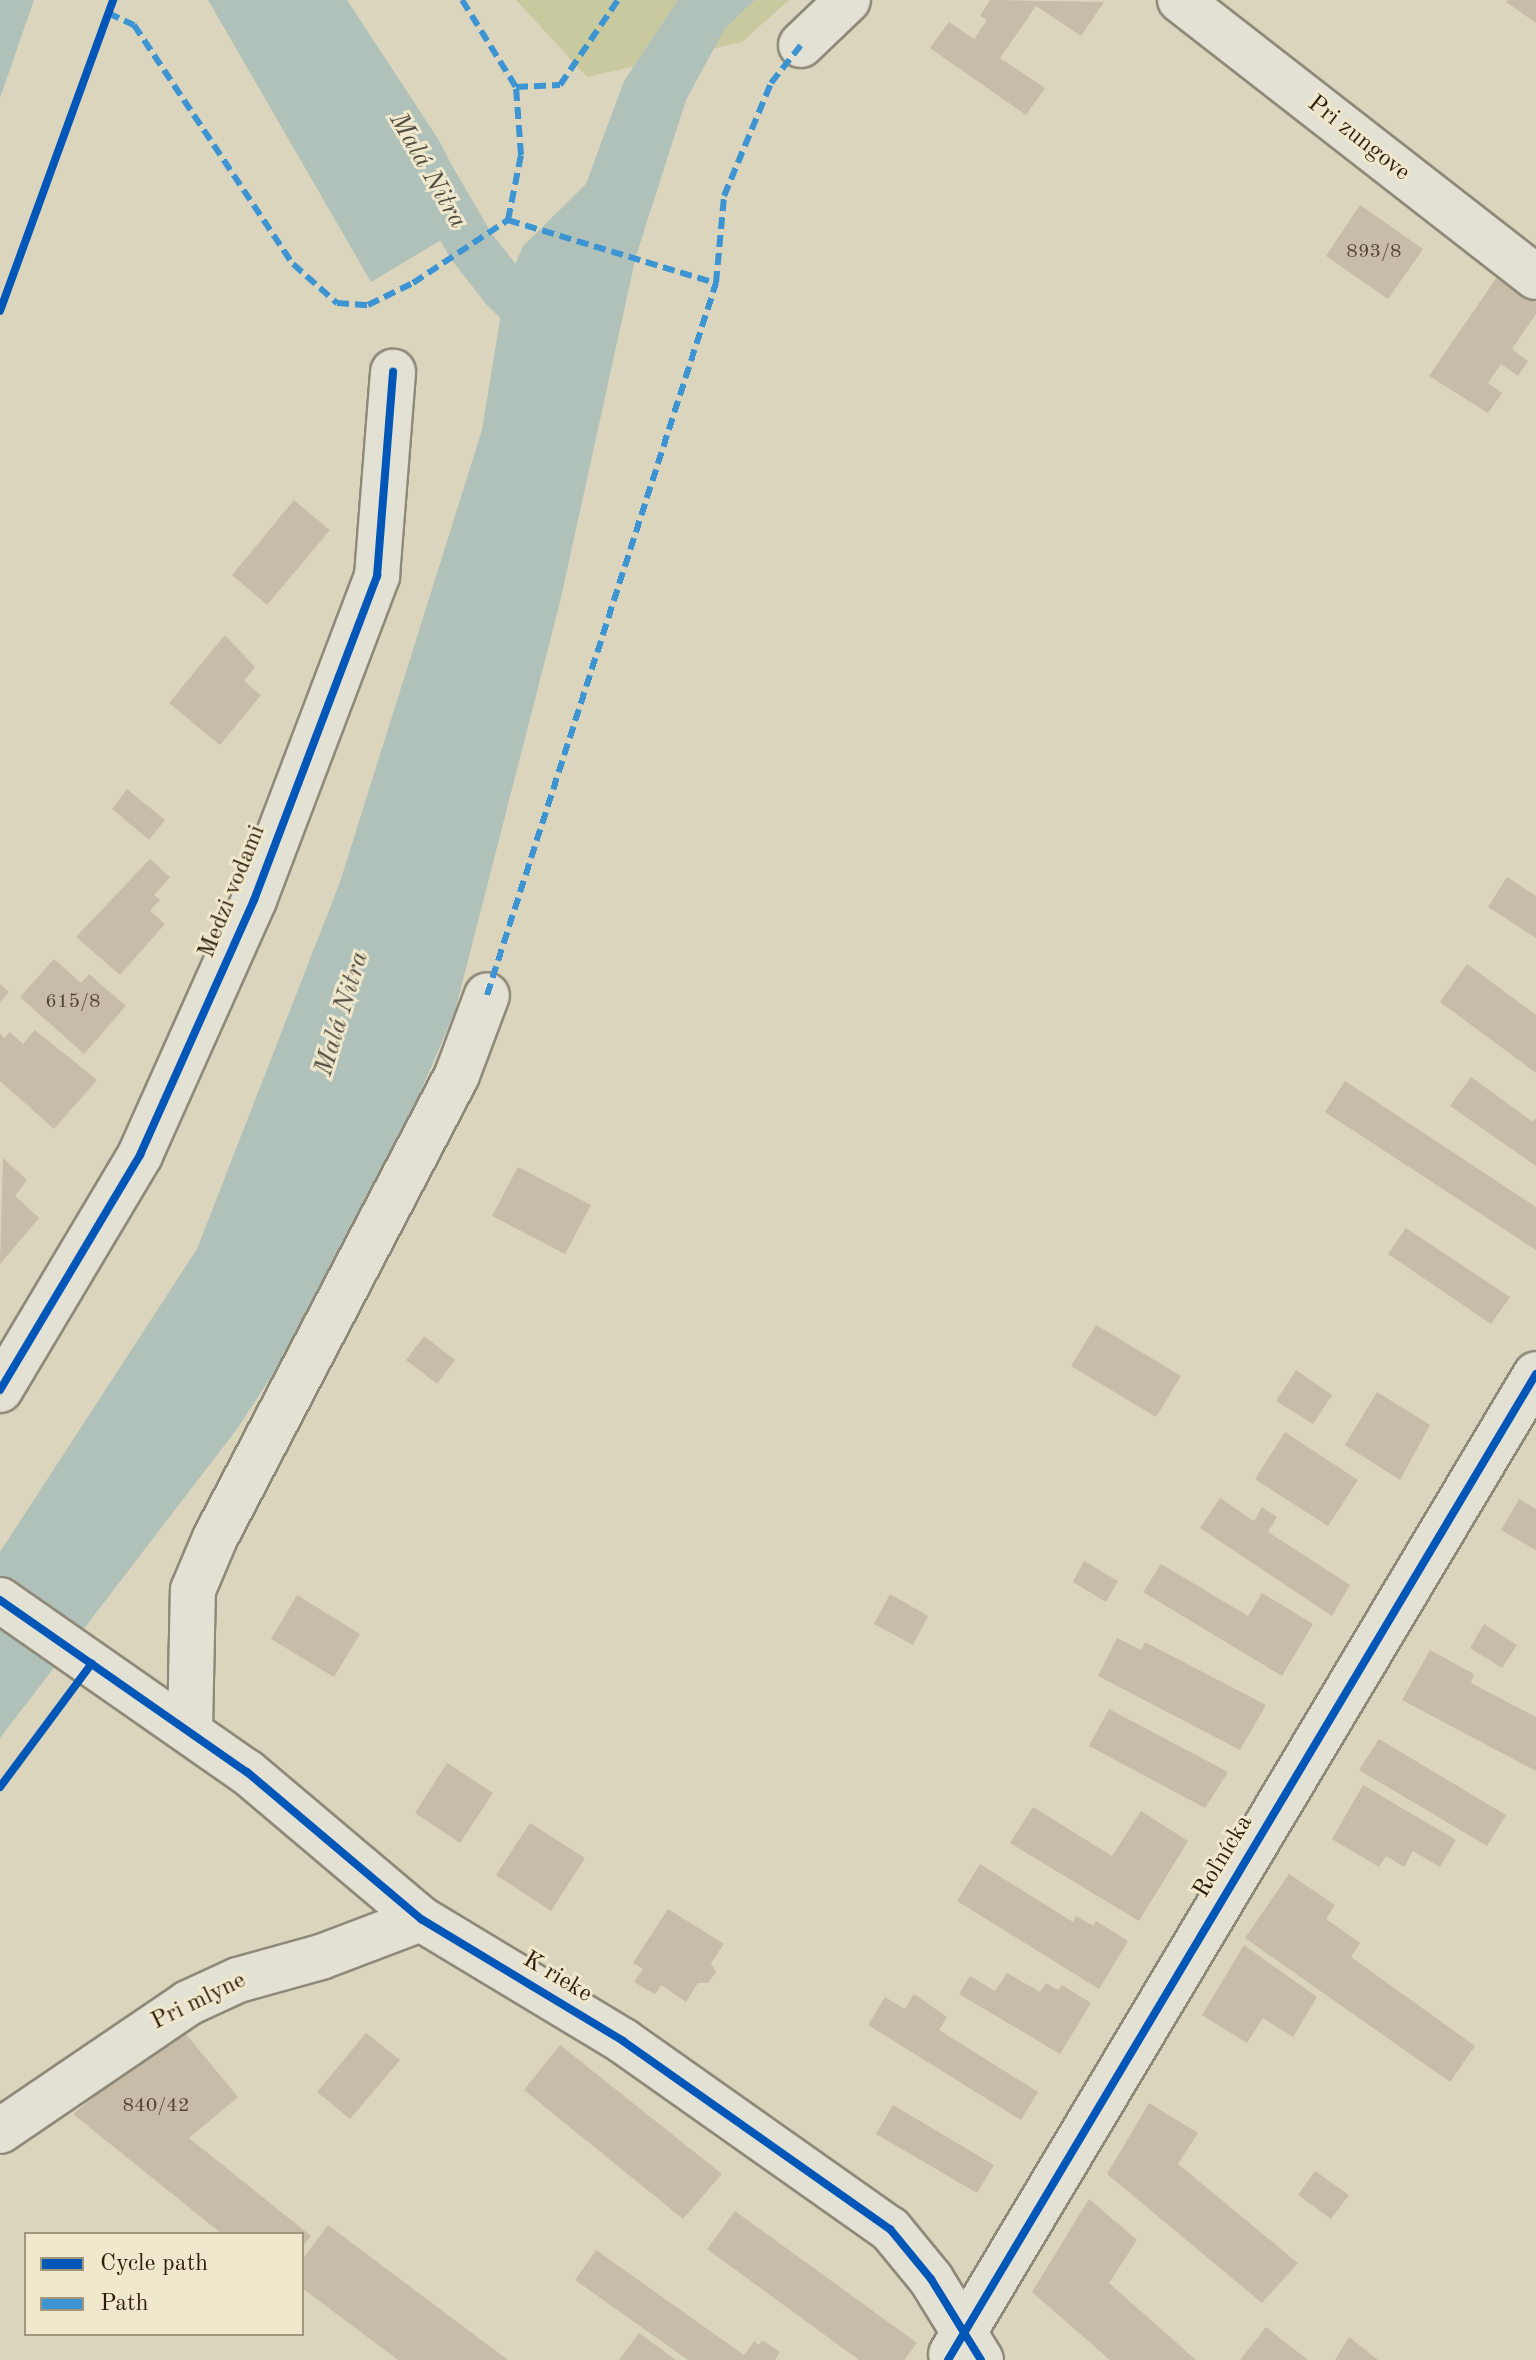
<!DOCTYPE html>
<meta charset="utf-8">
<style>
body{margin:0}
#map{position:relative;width:1536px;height:2360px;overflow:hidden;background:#dbd5bd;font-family:"Old Standard TT",serif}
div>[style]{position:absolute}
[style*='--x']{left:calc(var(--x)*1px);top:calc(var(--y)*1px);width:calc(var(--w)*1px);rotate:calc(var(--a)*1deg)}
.green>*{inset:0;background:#c9c99f}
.water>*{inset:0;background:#b0c1ba}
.canal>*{height:48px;margin:-24px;padding:0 24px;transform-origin:24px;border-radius:24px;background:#b0c1ba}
.building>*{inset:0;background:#c7bca8}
.roads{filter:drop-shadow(2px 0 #8e8979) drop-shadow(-2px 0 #8e8979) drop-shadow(0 2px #8e8979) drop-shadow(0 -2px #8e8979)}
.street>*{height:44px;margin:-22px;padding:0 22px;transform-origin:22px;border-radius:22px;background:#e3e0d4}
.quiet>*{height:6px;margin-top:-3px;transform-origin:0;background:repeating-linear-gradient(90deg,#3c94d2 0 12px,transparent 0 18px)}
.cycleway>*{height:8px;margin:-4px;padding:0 4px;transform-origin:4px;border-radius:4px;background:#0057b8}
span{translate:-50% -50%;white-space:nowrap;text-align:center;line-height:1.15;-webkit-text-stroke:6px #f0e8cc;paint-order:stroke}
.number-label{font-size:20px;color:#544433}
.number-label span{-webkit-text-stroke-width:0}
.street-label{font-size:24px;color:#2e1c0c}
.water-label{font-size:26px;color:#504b40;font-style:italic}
.legend{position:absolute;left:24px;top:2232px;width:280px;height:104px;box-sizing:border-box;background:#f0e8cc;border:2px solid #a2967f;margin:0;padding:10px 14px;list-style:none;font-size:24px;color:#2e1c0c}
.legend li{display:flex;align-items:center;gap:16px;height:40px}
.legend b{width:40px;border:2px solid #a2967f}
</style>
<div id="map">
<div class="green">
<div style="clip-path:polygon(516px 0,789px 0,742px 42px,587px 77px)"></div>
</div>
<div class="water">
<div style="clip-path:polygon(0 0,34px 0,0 98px)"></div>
<div style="clip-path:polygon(208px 0,347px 0,440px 142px,478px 218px,371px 282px)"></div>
<div style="clip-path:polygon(678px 0,755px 0,725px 28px,686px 100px,636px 256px,560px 602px,455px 1011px,352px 1253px,237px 1429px,0 1738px,0 1552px,197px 1249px,340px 882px,482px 430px,505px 289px,523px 246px,586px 184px,624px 81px)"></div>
</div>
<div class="canal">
<div style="--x:428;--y:172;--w:86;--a:59.8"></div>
<div style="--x:471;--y:246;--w:55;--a:51.7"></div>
<div style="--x:505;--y:289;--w:59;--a:43.6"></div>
<div style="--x:548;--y:330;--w:6;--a:108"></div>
</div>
<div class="building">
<div style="clip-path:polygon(990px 0,1104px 2px,1081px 36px,1036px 6px,1000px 58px,1045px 88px,1026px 115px,930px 48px,949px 22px,974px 39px,987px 20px,980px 16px)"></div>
<div style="clip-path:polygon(1508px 0,1536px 0,1536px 23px,1506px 2px)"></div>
<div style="clip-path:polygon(1360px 205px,1423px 249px,1388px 299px,1326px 256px)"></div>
<div style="clip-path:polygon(1497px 277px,1536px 303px,1536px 314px,1512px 349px,1528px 361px,1518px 376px,1501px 364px,1488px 383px,1502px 393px,1488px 413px,1429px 376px)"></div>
<div style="clip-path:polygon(294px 500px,330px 530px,267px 605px,232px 575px)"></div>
<div style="clip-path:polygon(225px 635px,255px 667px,244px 681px,261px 695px,220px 745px,169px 703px)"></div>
<div style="clip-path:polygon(127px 789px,165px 820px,149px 840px,112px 809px)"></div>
<div style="clip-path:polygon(150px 859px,170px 877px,154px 895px,160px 900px,150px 911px,165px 924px,120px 975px,76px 937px)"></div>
<div style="clip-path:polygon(1507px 877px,1536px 896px,1536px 938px,1488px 907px)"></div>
<div style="clip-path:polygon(54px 959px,81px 983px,89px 974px,126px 1006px,84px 1054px,20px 997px)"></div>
<div style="clip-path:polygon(1467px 964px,1536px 1015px,1536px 1073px,1440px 1002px)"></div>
<div style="clip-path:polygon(0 984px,9px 992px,0 1002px)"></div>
<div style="clip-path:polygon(35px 1030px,97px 1080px,54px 1129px,0 1081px,0 1033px,4px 1038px,10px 1032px,23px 1044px)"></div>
<div style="clip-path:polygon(1471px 1077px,1533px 1122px,1536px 1117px,1536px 1166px,1450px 1106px)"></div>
<div style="clip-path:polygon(1345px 1081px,1536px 1207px,1536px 1250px,1325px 1112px)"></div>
<div style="clip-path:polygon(3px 1158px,27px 1180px,15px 1196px,39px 1218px,0 1264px)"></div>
<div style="clip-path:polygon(518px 1167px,591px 1205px,565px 1254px,492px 1216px)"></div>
<div style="clip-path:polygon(1406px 1228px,1510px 1297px,1491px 1324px,1388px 1254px)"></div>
<div style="clip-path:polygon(1096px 1325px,1181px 1376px,1156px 1417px,1071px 1366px)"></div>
<div style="clip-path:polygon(424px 1336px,455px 1360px,437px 1384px,406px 1360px)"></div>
<div style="clip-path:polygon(1296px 1370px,1332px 1395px,1313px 1424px,1276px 1401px)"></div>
<div style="clip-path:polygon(1377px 1392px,1430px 1425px,1400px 1480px,1345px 1445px)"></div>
<div style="clip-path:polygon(1285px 1432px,1358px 1480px,1328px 1526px,1255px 1479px)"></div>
<div style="clip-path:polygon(1220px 1498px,1254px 1521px,1262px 1507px,1277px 1517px,1268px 1532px,1350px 1585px,1332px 1616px,1200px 1528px)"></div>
<div style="clip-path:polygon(1519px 1499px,1536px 1509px,1536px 1550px,1501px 1530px)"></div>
<div style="clip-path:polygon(1084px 1561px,1118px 1581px,1106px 1602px,1073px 1582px)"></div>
<div style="clip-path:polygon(1161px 1564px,1248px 1616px,1262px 1593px,1313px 1624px,1282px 1676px,1143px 1592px)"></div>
<div style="clip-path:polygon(890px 1594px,928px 1616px,913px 1645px,874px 1624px)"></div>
<div style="clip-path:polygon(297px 1595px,360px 1634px,334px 1677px,271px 1639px)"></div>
<div style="clip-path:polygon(1484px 1624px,1517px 1645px,1502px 1668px,1470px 1648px)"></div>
<div style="clip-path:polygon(1117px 1638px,1141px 1650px,1145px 1642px,1266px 1705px,1240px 1750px,1098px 1676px)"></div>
<div style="clip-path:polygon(1430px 1650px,1474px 1674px,1471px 1683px,1536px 1717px,1536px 1771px,1402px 1700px)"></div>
<div style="clip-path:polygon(1109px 1709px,1228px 1772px,1205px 1808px,1089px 1746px)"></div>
<div style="clip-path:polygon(1379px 1739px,1506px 1815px,1487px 1846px,1359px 1770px)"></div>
<div style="clip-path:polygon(447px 1763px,493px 1793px,460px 1843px,415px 1813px)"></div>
<div style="clip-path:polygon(1363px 1785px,1456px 1840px,1440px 1867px,1413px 1851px,1404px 1867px,1386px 1856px,1379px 1867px,1332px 1839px)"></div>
<div style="clip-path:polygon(1033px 1807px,1112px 1856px,1141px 1811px,1188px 1841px,1139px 1921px,1010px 1843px)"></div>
<div style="clip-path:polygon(530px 1823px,585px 1858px,551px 1911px,496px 1875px)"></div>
<div style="clip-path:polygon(980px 1864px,1073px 1922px,1076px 1916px,1093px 1926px,1096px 1921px,1128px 1941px,1099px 1989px,957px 1901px)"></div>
<div style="clip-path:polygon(1289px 1874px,1335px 1905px,1326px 1919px,1360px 1943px,1351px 1957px,1475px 2046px,1450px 2082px,1245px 1938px)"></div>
<div style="clip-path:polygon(668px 1909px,724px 1944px,711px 1963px,716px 1972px,708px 1983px,698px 1983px,686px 2002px,661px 1985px,655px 1994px,634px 1982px,643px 1969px,633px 1963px)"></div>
<div style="clip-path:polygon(1244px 1945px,1317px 1997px,1293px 2037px,1263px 2018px,1247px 2043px,1202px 2015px)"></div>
<div style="clip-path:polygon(1007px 1973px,1040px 1992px,1046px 1983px,1058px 1990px,1062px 1985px,1091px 2003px,1060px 2054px,959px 1994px,970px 1976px,995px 1991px)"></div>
<div style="clip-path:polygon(914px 1994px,947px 2017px,939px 2030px,1038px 2092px,1021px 2120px,868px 2025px,885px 1997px,905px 2009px)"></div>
<div style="clip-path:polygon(180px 2027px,238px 2097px,189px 2138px,311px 2236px,302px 2247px,302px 2234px,222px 2234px,73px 2114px)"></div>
<div style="clip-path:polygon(366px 2033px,400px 2060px,350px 2119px,317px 2092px)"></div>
<div style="clip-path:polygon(560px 2045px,722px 2174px,683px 2219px,524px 2090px)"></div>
<div style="clip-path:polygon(1149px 2103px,1198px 2133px,1178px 2164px,1298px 2263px,1262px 2303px,1107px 2174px)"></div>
<div style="clip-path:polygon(893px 2105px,994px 2165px,977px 2193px,876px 2134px)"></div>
<div style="clip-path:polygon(1315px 2171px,1349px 2195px,1331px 2219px,1298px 2195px)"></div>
<div style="clip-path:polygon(1089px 2199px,1137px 2240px,1109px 2283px,1196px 2360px,1110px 2360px,1032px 2292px)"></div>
<div style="clip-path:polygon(735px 2211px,917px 2343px,904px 2360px,859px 2360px,707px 2249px)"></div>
<div style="clip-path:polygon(328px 2225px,508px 2360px,398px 2360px,302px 2288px,302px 2260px)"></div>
<div style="clip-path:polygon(596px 2250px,744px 2355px,754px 2341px,759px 2345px,762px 2340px,780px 2352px,775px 2360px,688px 2360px,575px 2280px)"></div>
<div style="clip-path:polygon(1266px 2327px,1308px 2360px,1240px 2360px)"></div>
<div style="clip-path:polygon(639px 2333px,676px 2360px,619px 2360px)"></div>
<div style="clip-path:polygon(1349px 2337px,1378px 2360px,1335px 2360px)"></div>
</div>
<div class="roads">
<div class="street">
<div style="--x:1180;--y:0;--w:451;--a:37.9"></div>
<div style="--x:801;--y:45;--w:65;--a:-43.8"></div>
<div style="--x:0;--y:1390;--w:274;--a:-59.2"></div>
<div style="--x:140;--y:1155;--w:279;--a:-65.9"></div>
<div style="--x:254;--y:900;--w:347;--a:-69.2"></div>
<div style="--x:377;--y:576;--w:205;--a:-85.5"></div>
<div style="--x:0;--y:1600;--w:301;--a:34.9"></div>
<div style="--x:247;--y:1772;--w:228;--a:40.2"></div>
<div style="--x:421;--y:1919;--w:236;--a:31.1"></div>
<div style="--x:623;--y:2041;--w:327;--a:35.2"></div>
<div style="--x:890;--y:2229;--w:65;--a:50.6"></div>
<div style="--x:931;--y:2279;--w:95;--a:58.3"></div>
<div style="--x:190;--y:1729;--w:139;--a:-88.8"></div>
<div style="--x:193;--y:1590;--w:56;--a:-67.1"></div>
<div style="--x:215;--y:1538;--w:522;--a:-62.4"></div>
<div style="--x:457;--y:1075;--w:85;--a:-69.4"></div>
<div style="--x:0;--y:2131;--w:227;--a:-34.2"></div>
<div style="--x:188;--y:2003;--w:55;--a:-24.7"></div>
<div style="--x:238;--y:1980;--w:86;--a:-15.5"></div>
<div style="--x:321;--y:1957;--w:107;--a:-20.8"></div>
<div style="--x:951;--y:2354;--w:1141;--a:-59.17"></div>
</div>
</div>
<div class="quiet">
<div style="--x:462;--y:0;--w:102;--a:58.2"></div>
<div style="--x:516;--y:87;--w:44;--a:-2.6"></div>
<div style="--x:560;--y:85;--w:103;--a:-55.7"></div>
<div style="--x:108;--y:13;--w:29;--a:25"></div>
<div style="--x:134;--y:25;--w:287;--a:56.4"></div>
<div style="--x:293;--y:264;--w:59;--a:41.6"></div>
<div style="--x:337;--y:303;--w:31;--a:4"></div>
<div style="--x:368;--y:305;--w:50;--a:-26.1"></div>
<div style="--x:413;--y:283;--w:114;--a:-33.6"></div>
<div style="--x:508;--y:220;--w:217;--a:16.9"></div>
<div style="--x:508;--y:220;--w:66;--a:-78.7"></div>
<div style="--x:521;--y:155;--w:68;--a:-94.2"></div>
<div style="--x:487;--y:995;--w:748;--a:-72.17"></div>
<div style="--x:716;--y:283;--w:87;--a:-84.7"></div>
<div style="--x:724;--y:196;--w:122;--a:-67.4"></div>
<div style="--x:771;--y:83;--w:48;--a:-51.7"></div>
</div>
<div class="cycleway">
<div style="--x:0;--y:311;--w:331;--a:-70"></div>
<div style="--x:0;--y:1390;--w:274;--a:-59.2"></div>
<div style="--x:140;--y:1155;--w:279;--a:-65.9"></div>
<div style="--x:254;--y:900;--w:347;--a:-69.2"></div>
<div style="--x:377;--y:576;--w:205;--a:-85.5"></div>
<div style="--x:0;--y:1600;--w:301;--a:34.9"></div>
<div style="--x:247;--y:1772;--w:228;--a:40.2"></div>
<div style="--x:421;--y:1919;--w:236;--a:31.1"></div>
<div style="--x:623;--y:2041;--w:327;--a:35.2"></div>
<div style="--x:890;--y:2229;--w:65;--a:50.6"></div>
<div style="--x:931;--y:2279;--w:95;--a:58.3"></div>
<div style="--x:0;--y:1787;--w:154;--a:-53.4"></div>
<div style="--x:948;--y:2360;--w:1148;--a:-59.19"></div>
</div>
<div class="number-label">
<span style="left:1374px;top:252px">893/8</span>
<span style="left:73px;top:1002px">615/8</span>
<span style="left:156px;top:2106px">840/42</span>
</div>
<div class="street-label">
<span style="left:1358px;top:139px;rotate:38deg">Pri zungove</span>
<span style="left:233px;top:892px;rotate:-68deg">Medzi vodami</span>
<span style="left:1224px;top:1857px;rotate:-59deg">Roľnícka</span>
<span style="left:557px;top:1978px;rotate:31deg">K rieke</span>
<span style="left:199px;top:2002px;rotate:-26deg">Pri mlyne</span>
</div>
<div class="water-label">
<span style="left:427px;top:171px;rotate:60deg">Malá Nitra</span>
<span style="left:343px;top:1014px;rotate:-73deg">Malá Nitra</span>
</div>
<ul class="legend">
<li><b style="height:10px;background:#0057b8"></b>Cycle path</li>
<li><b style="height:10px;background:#3c94d2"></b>Path</li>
</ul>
</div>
